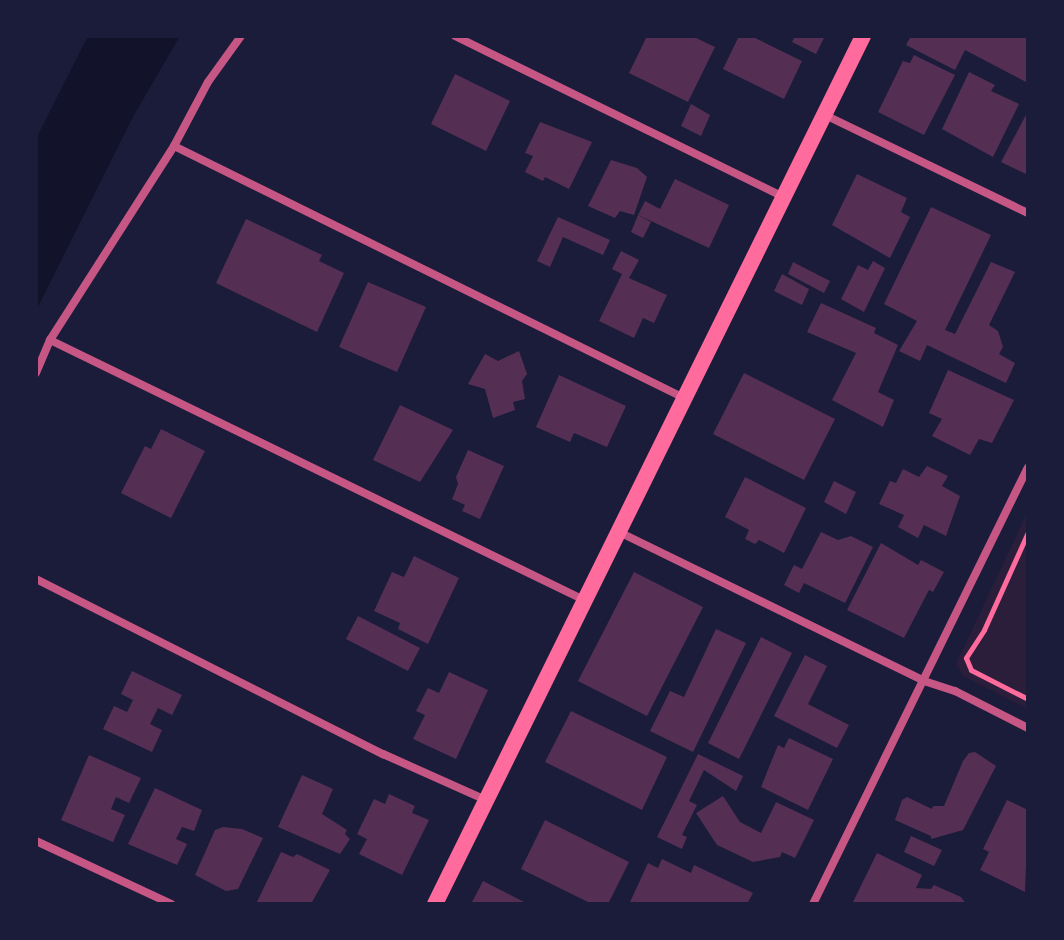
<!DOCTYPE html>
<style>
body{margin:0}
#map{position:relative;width:1064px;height:940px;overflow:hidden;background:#1b1b3a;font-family:"Source Serif 4",serif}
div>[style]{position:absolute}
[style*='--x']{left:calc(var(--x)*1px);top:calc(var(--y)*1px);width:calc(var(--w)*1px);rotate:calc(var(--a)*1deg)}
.green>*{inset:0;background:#2a1e3b}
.water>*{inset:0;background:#12122b}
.building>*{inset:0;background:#542f53}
.path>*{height:5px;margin:-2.5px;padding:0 2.5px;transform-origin:2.5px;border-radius:2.5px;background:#ff6b9d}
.minor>*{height:8px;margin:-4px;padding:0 4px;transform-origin:4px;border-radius:4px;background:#c65784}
.secondary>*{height:16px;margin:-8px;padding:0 8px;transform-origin:8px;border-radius:8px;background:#ff6b9d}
span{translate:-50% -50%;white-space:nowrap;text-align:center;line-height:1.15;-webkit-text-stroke:6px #1b1b3a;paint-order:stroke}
.frame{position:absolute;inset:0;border:38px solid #1b1b3a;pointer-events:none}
</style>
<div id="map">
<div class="green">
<div style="clip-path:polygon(1028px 511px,1028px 709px,963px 676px,956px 664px)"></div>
</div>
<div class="water">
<div style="clip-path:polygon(88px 36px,180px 36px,134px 115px,36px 311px,36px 139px)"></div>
</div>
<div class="building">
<div style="clip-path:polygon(647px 36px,692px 36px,715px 47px,688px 102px,629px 73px)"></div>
<div style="clip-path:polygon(739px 36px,751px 36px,802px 61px,784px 99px,723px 69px)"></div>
<div style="clip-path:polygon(795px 36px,825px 36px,816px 54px,792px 42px)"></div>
<div style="clip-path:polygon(911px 36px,1028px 36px,1028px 83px,965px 50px,955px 70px,906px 45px)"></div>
<div style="clip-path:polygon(914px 55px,955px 75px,924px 135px,878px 112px,903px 61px,910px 63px)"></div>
<div style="clip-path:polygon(969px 72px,995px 85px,991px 91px,1019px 104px,993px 157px,942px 129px)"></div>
<div style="clip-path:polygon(455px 74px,510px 101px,486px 151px,431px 124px)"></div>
<div style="clip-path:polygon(691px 104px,710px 115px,701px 136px,681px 126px)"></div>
<div style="clip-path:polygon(1028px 111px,1028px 175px,1001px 162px)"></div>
<div style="clip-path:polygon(540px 122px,592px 142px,569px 189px,545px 177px,543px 181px,525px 172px,533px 156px,525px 153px)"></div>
<div style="clip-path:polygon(611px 160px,637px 168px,647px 177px,634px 215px,620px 211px,615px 218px,588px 206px)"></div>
<div style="clip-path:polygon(857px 174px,907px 198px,901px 212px,910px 217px,890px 258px,832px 225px)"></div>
<div style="clip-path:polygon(675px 179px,729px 205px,709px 248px,638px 215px,645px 201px,660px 209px)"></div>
<div style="clip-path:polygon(931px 207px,991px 235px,945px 330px,955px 334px,991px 262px,1015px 272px,989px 325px,998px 331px,1003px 347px,999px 354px,1015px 363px,1006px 383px,927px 345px,920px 361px,899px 351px,917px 321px,884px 304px)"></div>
<div style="clip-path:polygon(638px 215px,651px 222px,643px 238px,631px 232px)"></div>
<div style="clip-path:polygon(558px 217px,610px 240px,603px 255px,563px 237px,550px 267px,537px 261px)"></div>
<div style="clip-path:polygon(246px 219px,322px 255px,319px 261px,344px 273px,317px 332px,216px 283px)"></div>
<div style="clip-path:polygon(621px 251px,639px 260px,629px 278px,667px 295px,654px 323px,643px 318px,634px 338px,599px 321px,622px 274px,612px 269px)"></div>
<div style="clip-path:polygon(873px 261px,885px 268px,864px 312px,841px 299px,858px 265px,868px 270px)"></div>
<div style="clip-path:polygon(793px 262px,830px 281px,824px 293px,788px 274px)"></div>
<div style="clip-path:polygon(782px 274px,809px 289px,802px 305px,774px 291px)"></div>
<div style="clip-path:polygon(368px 282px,426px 307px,397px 372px,339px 347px)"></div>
<div style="clip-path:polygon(821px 303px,876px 328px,874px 333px,898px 345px,878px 392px,894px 400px,883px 427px,832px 400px,856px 353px,807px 332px)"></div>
<div style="clip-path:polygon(519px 351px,527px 374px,522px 381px,525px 399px,513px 402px,515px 410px,493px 418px,485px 389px,468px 384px,485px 354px,498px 361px)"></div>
<div style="clip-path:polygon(948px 370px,1014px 400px,992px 443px,979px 439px,970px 455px,932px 436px,942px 419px,929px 413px)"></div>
<div style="clip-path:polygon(744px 373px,835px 419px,804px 480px,713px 434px)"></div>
<div style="clip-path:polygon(559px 375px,626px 406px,607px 447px,574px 433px,570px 442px,536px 427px)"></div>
<div style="clip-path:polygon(400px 405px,453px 430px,420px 482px,373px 460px)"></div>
<div style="clip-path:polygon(161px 429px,205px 451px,171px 518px,121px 493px,145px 446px,151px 449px)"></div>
<div style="clip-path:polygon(468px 450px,504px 466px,480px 519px,462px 511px,465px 505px,452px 499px,458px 484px,456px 477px)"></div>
<div style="clip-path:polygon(927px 466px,948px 476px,942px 486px,960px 496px,946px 536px,924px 525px,918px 538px,898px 527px,904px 515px,879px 504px,890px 481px,896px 483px,903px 469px,919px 477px)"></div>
<div style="clip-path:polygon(745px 477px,806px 508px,784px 553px,759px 540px,755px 544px,745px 539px,749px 530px,725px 517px)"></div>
<div style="clip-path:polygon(834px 481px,856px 492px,846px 514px,824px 502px)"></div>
<div style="clip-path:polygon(821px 532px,838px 540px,851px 536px,873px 547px,845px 603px,804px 583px,799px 593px,784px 585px,794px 565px,802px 569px)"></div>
<div style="clip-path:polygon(881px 543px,918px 565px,921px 560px,944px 572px,933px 592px,929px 590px,904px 638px,847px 610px)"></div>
<div style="clip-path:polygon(414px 556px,459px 578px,428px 644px,398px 629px,400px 623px,374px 611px,392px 572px,404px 577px)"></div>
<div style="clip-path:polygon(634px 572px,703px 607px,647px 716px,578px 681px)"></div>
<div style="clip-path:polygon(358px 616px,420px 648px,408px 671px,346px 639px)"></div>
<div style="clip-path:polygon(716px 629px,746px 643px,693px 752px,650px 731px,670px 691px,684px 697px)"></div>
<div style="clip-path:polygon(761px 637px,792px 653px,739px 759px,708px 743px)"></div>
<div style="clip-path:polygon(805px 655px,827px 666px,808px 704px,849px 725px,837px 748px,774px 716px)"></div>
<div style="clip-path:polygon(132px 671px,182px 695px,172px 715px,158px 708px,150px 724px,162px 730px,152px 752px,103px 729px,114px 706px,127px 712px,133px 700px,121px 694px)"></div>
<div style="clip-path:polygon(449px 672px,488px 690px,456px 759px,413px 739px,425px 715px,416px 711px,428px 688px,439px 693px)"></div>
<div style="clip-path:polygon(571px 711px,667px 757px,642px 810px,545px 762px)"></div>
<div style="clip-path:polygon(789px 738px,833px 759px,808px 810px,761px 787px,778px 745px,784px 748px)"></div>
<div style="clip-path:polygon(975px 752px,996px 766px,963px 830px,931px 839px,931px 836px,895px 820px,902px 800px,907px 797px,932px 809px,933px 806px,944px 806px,963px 761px,969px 753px)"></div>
<div style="clip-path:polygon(698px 754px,743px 776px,736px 791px,704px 770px,689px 801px,697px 805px,682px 835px,687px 837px,682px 849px,657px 837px)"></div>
<div style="clip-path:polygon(89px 755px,141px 778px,129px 803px,116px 797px,111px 809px,125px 815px,113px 842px,61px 820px)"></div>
<div style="clip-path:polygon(302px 775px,333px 789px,322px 814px,347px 830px,345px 834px,350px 839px,340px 854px,278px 827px)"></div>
<div style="clip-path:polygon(155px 788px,202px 810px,194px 831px,182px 827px,176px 839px,187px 844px,177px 865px,128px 844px)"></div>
<div style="clip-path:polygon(389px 794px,415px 806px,412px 813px,429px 820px,402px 875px,359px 854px,367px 839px,357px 834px,374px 799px,385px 804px)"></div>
<div style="clip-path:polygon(723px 796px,740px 822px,761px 833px,776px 802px,814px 820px,795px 858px,782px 852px,780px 857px,753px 862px,717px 845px,696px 813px)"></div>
<div style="clip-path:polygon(1007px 800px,1028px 810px,1025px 892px,980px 870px,989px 852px,983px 849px)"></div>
<div style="clip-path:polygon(545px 820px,629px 862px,608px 904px,592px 904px,521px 869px)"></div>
<div style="clip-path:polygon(223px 827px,242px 829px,263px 838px,238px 889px,226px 891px,195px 875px,215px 830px)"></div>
<div style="clip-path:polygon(911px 836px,942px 850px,934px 866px,904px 852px)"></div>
<div style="clip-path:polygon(281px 852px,293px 857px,297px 854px,330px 870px,311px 904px,256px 904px)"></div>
<div style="clip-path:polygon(877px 853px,922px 875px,916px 888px,931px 889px,934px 885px,961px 897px,966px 904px,853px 902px)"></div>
<div style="clip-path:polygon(662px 859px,691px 873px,694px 865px,753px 893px,747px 904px,630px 902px,648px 863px,658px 868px)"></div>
<div style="clip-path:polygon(483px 881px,528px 904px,471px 904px)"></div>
</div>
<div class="path">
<div style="--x:1028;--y:532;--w:107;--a:114.2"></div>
<div style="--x:984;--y:630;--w:33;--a:123"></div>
<div style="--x:966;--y:658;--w:13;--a:67"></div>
<div style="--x:971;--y:670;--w:64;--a:27"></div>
</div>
<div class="minor">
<div style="--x:455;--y:36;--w:365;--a:26.1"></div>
<div style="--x:825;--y:115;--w:225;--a:25.8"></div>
<div style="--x:174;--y:146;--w:569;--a:26.29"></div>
<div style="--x:50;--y:340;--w:594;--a:25.96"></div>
<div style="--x:36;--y:373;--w:36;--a:-67"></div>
<div style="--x:50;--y:340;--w:230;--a:-57.4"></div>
<div style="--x:174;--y:146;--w:72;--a:-62"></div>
<div style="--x:208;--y:82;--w:57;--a:-54.3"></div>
<div style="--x:619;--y:532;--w:339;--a:26"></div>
<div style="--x:924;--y:681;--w:33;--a:18"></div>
<div style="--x:955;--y:691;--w:82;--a:26.9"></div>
<div style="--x:36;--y:579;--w:389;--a:26.8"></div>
<div style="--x:383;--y:754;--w:113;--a:24.1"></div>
<div style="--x:36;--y:841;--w:149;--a:25"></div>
<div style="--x:813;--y:904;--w:486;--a:-63.8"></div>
</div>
<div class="secondary">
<div style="--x:435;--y:904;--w:968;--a:-63.75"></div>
</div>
<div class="frame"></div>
</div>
